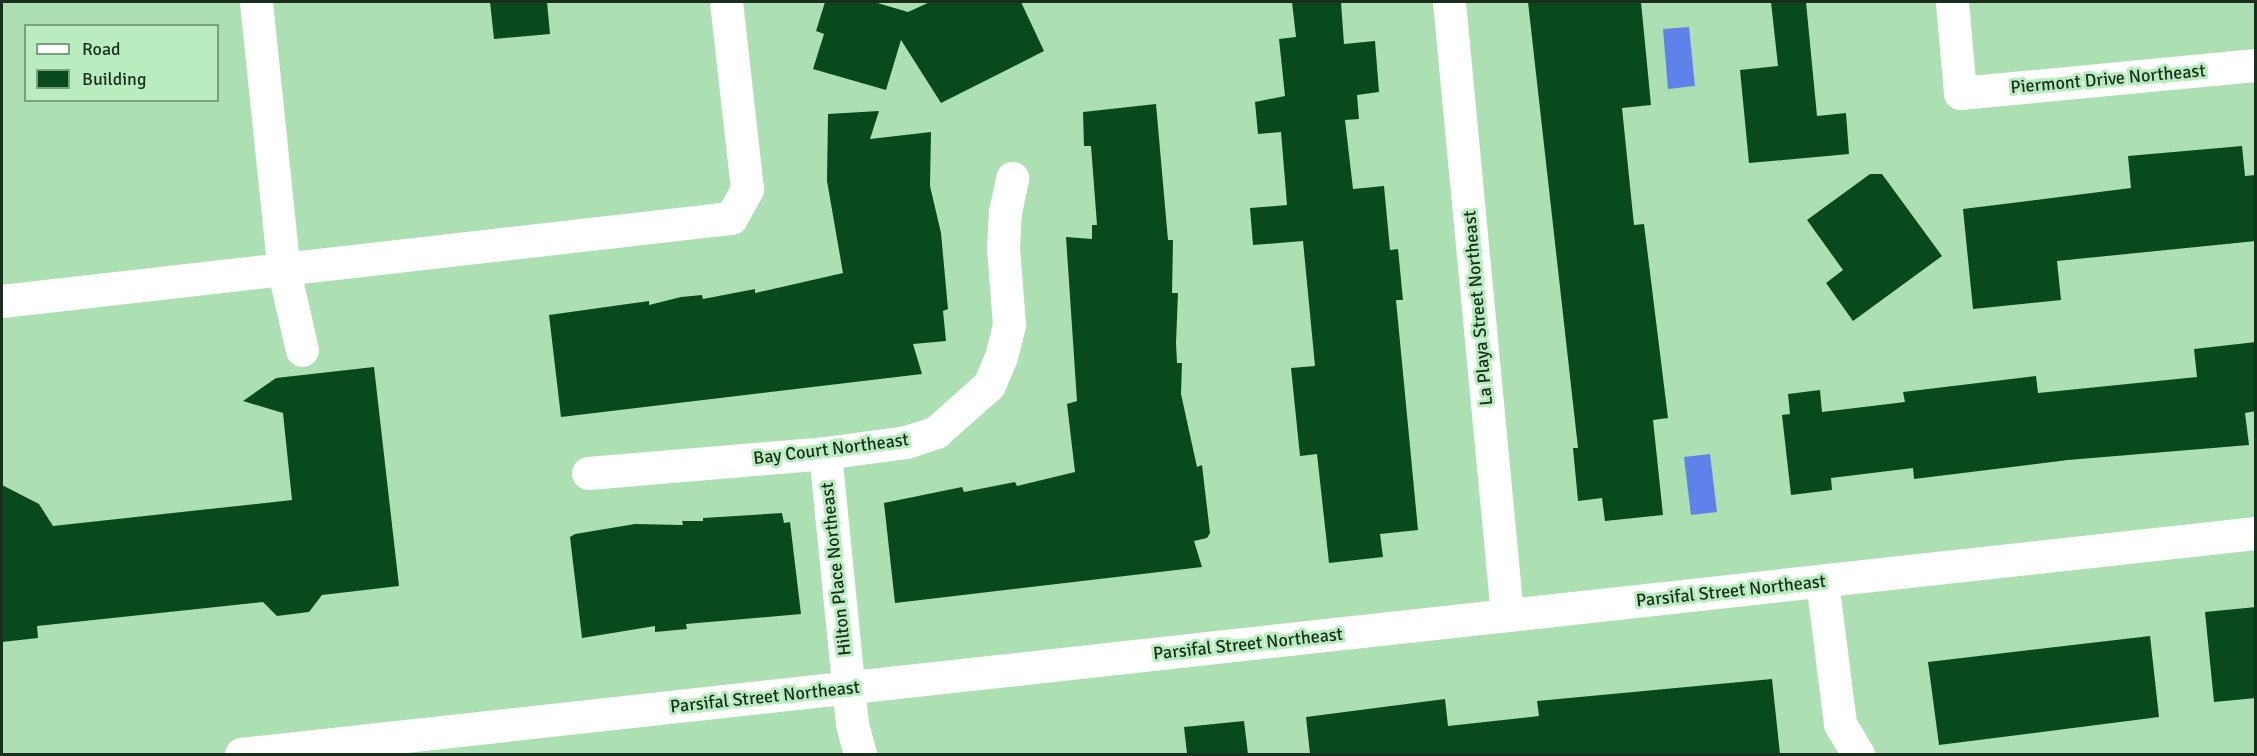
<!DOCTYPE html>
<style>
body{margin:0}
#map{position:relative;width:2257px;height:756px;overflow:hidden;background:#ace0b3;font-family:Signika,sans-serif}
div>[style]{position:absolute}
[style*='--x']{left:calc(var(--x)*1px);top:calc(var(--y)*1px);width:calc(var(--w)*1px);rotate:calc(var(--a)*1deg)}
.water>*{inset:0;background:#5f81e9}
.building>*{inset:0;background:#084a1c}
.minor>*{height:33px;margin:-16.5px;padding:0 16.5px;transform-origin:16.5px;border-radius:16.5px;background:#fff}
span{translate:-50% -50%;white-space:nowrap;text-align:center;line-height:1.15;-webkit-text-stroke:6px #b9edbf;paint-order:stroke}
.street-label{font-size:18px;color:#1a2e1d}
.frame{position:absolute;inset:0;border:3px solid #1a2e1d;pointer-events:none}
.legend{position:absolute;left:24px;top:24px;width:195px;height:78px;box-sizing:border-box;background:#b9edbf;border:2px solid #79a17e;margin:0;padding:8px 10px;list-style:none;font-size:18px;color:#1a2e1d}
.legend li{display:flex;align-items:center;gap:12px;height:30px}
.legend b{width:30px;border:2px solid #79a17e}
</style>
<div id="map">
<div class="water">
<div style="clip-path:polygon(1689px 27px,1695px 86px,1668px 89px,1663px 29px)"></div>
<div style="clip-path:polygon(1710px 454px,1717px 512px,1691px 515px,1684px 457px)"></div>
</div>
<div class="building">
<div style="clip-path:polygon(490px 2px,547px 2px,550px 34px,494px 39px)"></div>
<div style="clip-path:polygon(825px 2px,874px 2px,908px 12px,930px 2px,1021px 2px,1044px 51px,941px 103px,901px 40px,886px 90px,813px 69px,824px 34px,816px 31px)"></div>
<div style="clip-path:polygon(1292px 2px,1341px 2px,1344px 44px,1375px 41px,1379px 92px,1357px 95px,1359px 119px,1345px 120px,1353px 189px,1384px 186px,1390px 250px,1398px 249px,1403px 300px,1396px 300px,1418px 530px,1380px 534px,1383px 557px,1329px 563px,1317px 454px,1300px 456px,1291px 368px,1315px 366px,1303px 241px,1253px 245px,1250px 208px,1287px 205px,1281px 132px,1258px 134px,1255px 102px,1285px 96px,1279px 39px,1296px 37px)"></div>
<div style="clip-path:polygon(1528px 2px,1641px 2px,1651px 105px,1622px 108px,1634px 225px,1644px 224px,1668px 418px,1653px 420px,1663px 515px,1605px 521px,1602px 498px,1578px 501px,1573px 448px,1578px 448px)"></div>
<div style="clip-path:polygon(1771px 2px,1806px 2px,1817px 116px,1846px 113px,1849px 154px,1749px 163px,1740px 70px,1778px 66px)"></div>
<div style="clip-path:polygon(1156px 104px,1168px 240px,1173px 240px,1172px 293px,1178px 293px,1176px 343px,1177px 363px,1182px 363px,1181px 394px,1197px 467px,1202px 465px,1210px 533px,1207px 538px,1194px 541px,1202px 567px,895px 603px,884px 503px,962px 487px,964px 492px,1015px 482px,1017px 486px,1075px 472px,1067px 404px,1077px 401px,1066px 237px,1092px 239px,1092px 225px,1097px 225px,1091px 146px,1084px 146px,1083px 112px)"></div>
<div style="clip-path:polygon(879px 111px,870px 139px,931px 132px,930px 186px,941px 233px,948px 309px,943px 311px,946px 341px,913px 344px,922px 374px,561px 417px,549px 315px,649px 301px,649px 305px,681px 297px,702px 295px,703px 299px,755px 289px,755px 293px,843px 273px,827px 181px,828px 114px)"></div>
<div style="clip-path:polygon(2242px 146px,2245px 176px,2256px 175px,2256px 241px,2057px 261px,2061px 300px,1973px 309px,1963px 209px,2131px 188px,2128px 156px)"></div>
<div style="clip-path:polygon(1870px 174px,1882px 174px,1942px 256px,1853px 321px,1826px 283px,1843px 270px,1807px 220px)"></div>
<div style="clip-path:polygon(2256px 342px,2256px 411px,2245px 413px,2249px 445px,2068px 460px,1914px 479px,1913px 468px,1831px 478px,1832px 490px,1791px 495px,1782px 415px,1790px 414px,1788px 394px,1820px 390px,1822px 412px,1905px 402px,1903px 392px,2036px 376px,2038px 393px,2197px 377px,2194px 349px)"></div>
<div style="clip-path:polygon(374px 367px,399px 586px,322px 595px,309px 612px,277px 616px,263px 602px,37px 626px,38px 638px,2px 642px,2px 485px,39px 504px,53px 526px,292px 500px,283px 413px,243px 401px,276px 378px)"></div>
<div style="clip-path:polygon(782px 513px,784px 523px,790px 522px,801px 614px,686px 624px,687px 629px,655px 632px,655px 626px,582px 638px,570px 537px,575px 534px,635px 524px,683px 525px,682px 521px,703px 521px,703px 518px)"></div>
<div style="clip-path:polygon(2256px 607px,2256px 698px,2214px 702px,2205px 612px)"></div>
<div style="clip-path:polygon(2150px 636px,2159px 717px,1939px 745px,1928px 662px)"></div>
<div style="clip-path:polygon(1772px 679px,1780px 754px,1310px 754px,1306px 717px,1445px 699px,1448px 726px,1539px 716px,1537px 701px)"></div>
<div style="clip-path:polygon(1244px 721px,1248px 754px,1187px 754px,1184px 727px)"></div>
</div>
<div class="minor">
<div style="--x:256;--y:2;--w:270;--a:84.1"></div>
<div style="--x:284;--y:271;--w:81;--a:77.2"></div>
<div style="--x:1449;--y:2;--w:616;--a:84.59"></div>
<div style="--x:1952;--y:2;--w:91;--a:85"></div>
<div style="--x:1960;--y:93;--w:297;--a:-5.4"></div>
<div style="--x:2;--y:301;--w:734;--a:-6.5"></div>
<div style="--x:731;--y:218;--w:33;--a:-61"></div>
<div style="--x:747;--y:189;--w:188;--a:-96.4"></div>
<div style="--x:825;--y:453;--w:272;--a:84.3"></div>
<div style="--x:852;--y:724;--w:31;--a:75"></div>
<div style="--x:588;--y:473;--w:238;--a:-4.8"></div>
<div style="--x:825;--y:453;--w:82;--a:-7.7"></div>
<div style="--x:906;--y:442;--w:32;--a:-18"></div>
<div style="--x:936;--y:432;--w:71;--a:-41.6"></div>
<div style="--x:989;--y:385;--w:30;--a:-67"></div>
<div style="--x:1001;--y:357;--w:34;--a:-76"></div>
<div style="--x:1009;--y:324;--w:76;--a:-94.5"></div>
<div style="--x:1003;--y:248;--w:36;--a:-87"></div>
<div style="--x:1005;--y:212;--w:35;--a:-78"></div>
<div style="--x:1822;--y:581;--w:144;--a:82.8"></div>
<div style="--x:1840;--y:724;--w:35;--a:59"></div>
<div style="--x:241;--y:754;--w:2027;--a:-6.26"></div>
</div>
<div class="street-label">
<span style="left:2108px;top:79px;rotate:-5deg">Piermont Drive Northeast</span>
<span style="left:1478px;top:308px;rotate:-95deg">La Playa Street Northeast</span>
<span style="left:831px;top:449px;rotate:-7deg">Bay Court Northeast</span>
<span style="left:836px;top:569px;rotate:-96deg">Hilton Place Northeast</span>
<span style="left:1731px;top:591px;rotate:-6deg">Parsifal Street Northeast</span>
<span style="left:1248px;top:644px;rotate:-6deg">Parsifal Street Northeast</span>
<span style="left:765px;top:697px;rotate:-6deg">Parsifal Street Northeast</span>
</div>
<div class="frame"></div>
<ul class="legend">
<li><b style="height:8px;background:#fff"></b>Road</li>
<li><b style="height:16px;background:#084a1c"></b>Building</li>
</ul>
</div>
